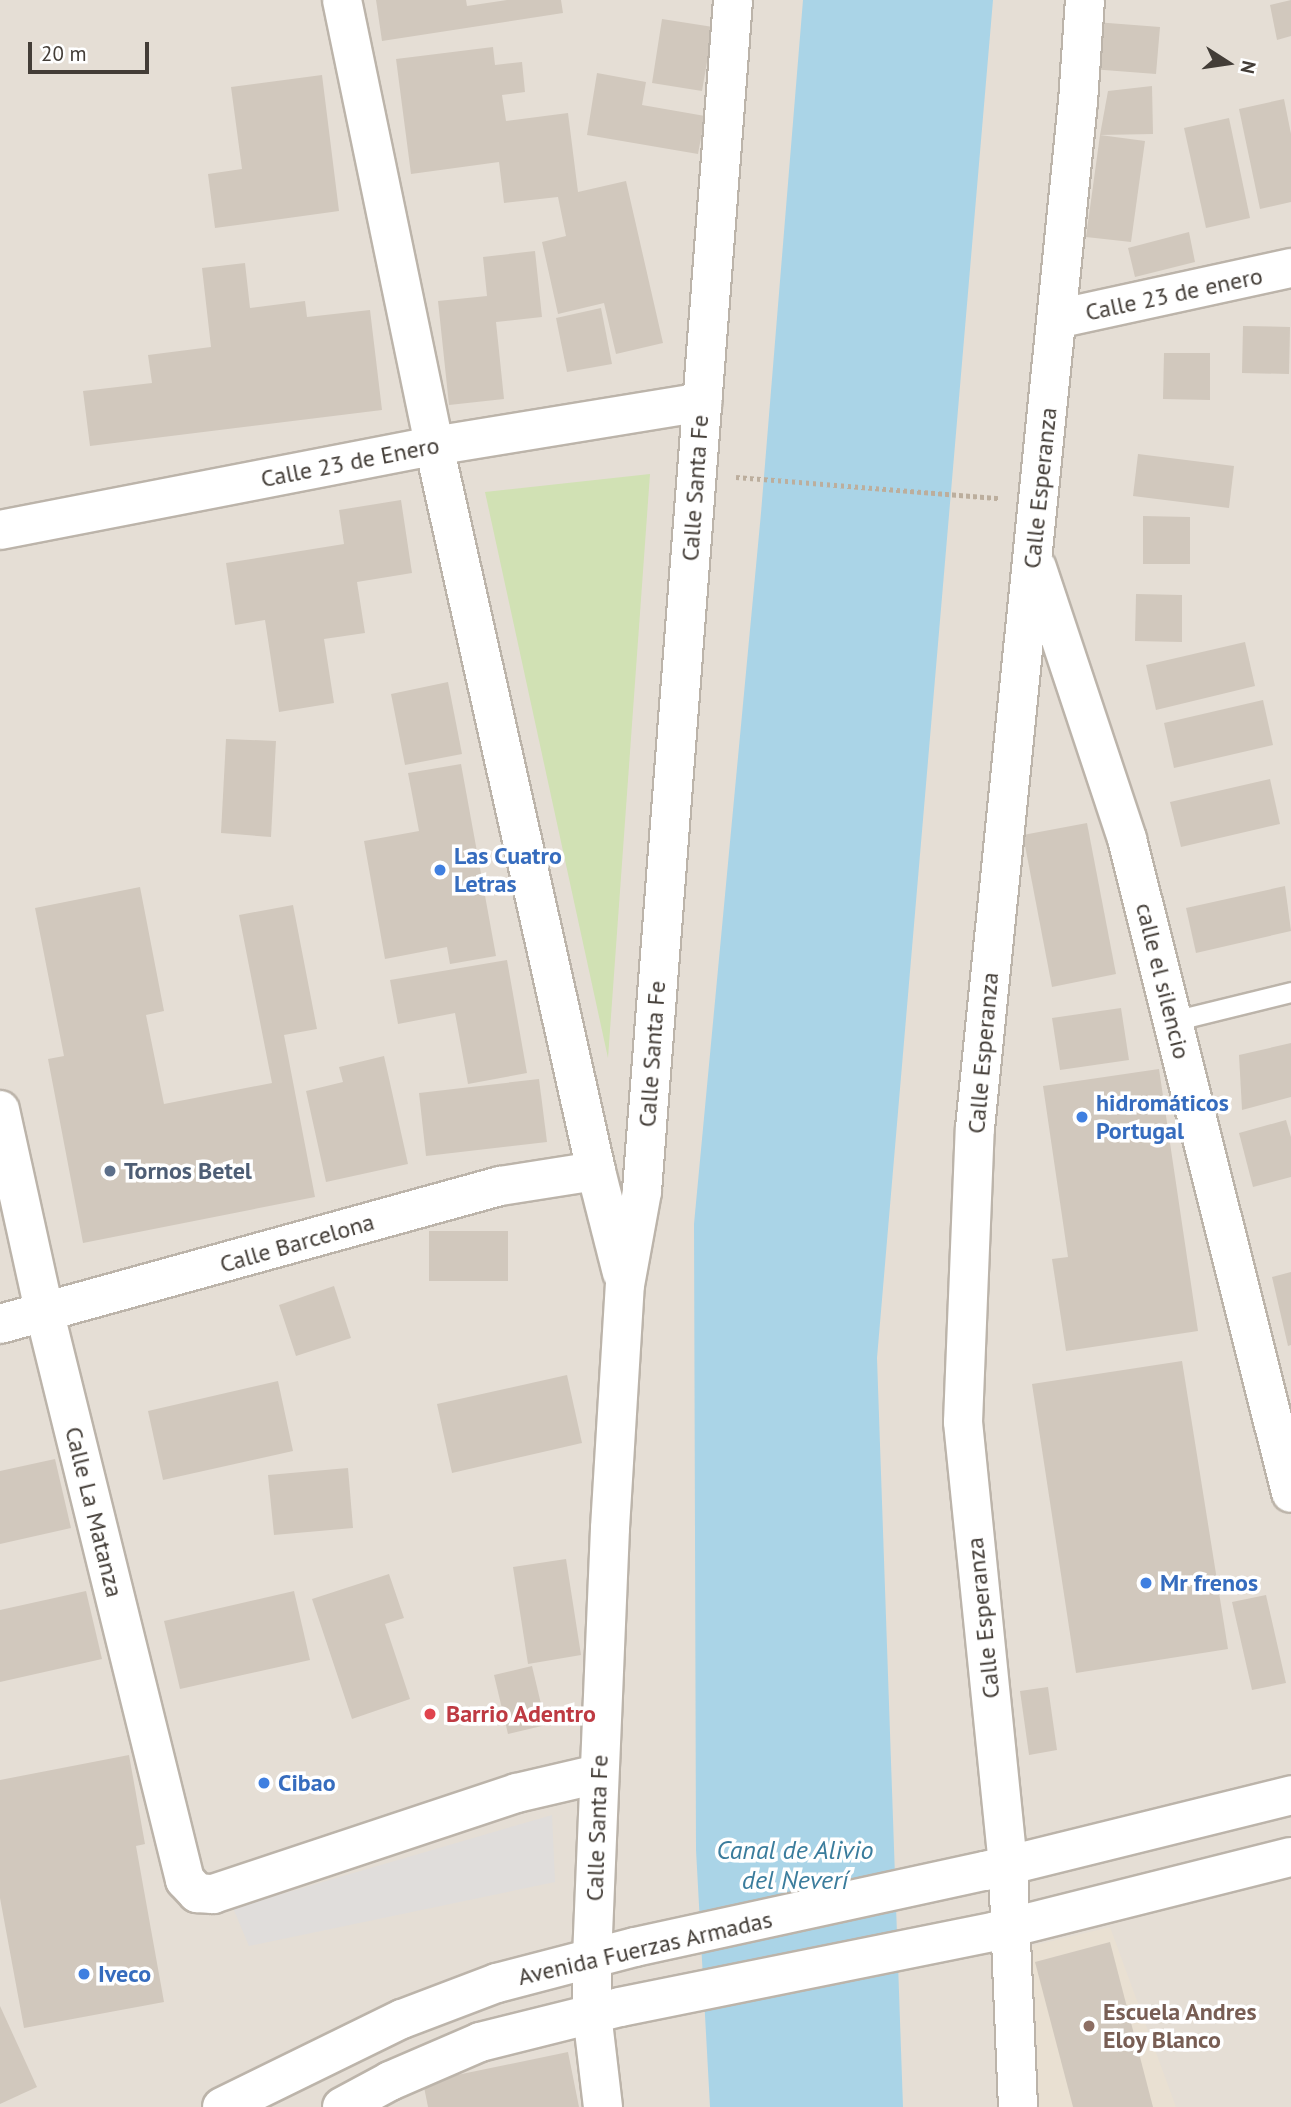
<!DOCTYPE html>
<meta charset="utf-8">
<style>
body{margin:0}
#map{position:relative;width:1291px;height:2107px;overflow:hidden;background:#f1ede7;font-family:"PT Sans",sans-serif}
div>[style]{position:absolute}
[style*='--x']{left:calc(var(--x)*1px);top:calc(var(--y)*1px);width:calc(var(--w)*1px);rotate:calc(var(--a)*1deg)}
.residential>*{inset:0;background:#e5ded5}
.education>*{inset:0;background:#e9e0d2}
.green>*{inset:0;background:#d1e1b4}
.parking>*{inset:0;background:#e0dddb}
.water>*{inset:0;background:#aad4e7}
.building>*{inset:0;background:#d1c8bd}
.path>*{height:4.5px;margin-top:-2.25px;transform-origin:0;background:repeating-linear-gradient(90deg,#bcae9d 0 3.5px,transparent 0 7px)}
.roads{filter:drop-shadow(2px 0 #bcb4aa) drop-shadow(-2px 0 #bcb4aa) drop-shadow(0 2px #bcb4aa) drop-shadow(0 -2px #bcb4aa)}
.service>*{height:19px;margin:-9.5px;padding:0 9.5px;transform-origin:9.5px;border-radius:9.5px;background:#fff}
.minor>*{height:38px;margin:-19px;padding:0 19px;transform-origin:19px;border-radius:19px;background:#fff}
.tertiary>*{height:38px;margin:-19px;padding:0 19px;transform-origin:19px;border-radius:19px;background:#fff}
.dots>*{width:19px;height:19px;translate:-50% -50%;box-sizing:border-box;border:4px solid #fff;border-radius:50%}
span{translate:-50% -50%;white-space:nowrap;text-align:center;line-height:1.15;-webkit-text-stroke:7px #fff;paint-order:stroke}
.street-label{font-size:24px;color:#433d37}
.shop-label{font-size:24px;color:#366cbe;font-weight:700}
.left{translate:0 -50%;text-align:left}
.service-label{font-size:24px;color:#4e5e75;font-weight:700}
.health-label{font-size:24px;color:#be3a42;font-weight:700}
.education-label{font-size:24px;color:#785e54;font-weight:700}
.water-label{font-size:26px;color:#3a7c9c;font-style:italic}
.north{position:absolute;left:1193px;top:28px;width:70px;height:70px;-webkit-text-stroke:5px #fff;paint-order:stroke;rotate:102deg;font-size:19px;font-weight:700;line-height:28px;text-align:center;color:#433d37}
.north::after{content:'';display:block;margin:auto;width:24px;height:32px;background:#433d37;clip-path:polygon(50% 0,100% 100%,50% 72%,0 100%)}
.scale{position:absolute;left:28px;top:42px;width:121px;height:32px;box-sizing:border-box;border:4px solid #433d37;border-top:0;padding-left:9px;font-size:21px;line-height:24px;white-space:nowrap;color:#433d37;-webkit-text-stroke:5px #fff;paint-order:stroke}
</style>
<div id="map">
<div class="residential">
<div style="clip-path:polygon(0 0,1291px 0,1291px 2107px,0 2107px)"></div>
</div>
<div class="education">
<div style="clip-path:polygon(1110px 1927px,1176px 2107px,1033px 2107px,1031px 1946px)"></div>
</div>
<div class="green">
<div style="clip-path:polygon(650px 474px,608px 1058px,485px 492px)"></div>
</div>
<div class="parking">
<div style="clip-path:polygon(552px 1815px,555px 1882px,249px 1946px,233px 1908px)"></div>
</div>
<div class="water">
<div style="clip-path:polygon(803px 0,993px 0,877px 1358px,903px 2107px,710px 2107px,696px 1850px,694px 1224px,761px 513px)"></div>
</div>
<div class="building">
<div style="clip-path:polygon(376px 0,466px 0,467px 6px,507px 0,561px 0,563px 13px,382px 41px)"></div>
<div style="clip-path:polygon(1291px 0,1291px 36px,1277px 40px,1270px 5px)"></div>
<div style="clip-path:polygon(662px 19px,713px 27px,702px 91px,652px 83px)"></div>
<div style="clip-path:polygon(1095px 22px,1160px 27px,1156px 74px,1091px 69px)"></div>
<div style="clip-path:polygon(493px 47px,495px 65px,522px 62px,525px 92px,502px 95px,506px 121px,568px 113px,578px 192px,626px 181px,663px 343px,616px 354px,604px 303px,558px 314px,542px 242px,566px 236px,558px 197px,504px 203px,499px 162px,411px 174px,396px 59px)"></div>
<div style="clip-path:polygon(597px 73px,646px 82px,642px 105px,705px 116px,698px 154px,587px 135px)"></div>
<div style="clip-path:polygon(322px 75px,339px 211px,215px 228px,208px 174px,242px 169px,231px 87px)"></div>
<div style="clip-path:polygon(1152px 86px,1153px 134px,1100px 135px,1108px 91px)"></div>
<div style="clip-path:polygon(1284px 99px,1291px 134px,1291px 202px,1260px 209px,1239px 109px)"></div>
<div style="clip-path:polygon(1229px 118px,1250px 218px,1206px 228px,1184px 128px)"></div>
<div style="clip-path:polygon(1100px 135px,1145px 141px,1131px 242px,1086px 237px)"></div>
<div style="clip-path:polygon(1189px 232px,1195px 262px,1135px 277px,1128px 248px)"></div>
<div style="clip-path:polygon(535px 251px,542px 317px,496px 322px,504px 399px,449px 405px,438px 301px,487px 296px,483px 257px)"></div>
<div style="clip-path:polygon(245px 263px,250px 308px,305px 301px,307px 317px,370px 310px,382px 410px,90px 446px,83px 391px,152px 383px,148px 355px,211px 347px,202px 268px)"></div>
<div style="clip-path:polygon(601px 308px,612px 364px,567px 372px,556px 318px)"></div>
<div style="clip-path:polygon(1243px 326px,1290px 327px,1289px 374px,1242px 373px)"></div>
<div style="clip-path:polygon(1164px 353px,1210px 353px,1210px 400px,1163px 399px)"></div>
<div style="clip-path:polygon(1138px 454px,1234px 466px,1229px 508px,1133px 496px)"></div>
<div style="clip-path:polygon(401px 500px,412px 573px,357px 582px,365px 633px,324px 639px,334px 703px,279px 712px,265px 620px,235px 625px,226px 563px,344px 544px,339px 510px)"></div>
<div style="clip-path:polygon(1143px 516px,1190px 517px,1190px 564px,1143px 564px)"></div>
<div style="clip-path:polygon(1136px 594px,1182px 595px,1182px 642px,1135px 641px)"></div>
<div style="clip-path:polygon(1245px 642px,1255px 686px,1156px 710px,1146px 665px)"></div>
<div style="clip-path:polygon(448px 682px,462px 754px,405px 765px,391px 694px)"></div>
<div style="clip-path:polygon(1263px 700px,1273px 745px,1174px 768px,1164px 723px)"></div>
<div style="clip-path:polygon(226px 739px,276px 741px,271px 837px,221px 833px)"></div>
<div style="clip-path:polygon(461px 764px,496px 956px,450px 964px,447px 947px,385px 959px,364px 841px,419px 831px,408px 773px)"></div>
<div style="clip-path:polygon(1270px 779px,1280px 824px,1181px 847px,1170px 802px)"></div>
<div style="clip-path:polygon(1087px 823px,1116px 974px,1052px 987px,1023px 835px)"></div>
<div style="clip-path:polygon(1285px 886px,1291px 931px,1196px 953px,1186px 908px)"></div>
<div style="clip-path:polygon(140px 887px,164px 1011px,146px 1015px,164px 1104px,272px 1083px,239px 915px,293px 905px,317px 1029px,284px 1035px,315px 1197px,83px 1243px,48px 1059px,64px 1056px,35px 908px)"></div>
<div style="clip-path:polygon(507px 960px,527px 1073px,468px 1084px,455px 1013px,398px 1024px,390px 980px)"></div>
<div style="clip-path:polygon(1121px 1008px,1129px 1060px,1060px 1070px,1052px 1018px)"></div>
<div style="clip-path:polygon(1291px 1043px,1291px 1097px,1242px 1110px,1239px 1055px)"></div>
<div style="clip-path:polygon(384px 1056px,408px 1164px,326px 1182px,306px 1091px,343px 1082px,339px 1067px)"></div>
<div style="clip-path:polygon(1159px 1069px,1198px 1331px,1066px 1351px,1052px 1259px,1068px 1257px,1043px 1086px)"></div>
<div style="clip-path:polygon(539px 1079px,547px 1142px,426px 1156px,419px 1093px)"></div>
<div style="clip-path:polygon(1286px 1120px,1291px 1137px,1291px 1177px,1253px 1187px,1239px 1133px)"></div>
<div style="clip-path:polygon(429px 1231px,508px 1231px,508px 1281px,429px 1281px)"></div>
<div style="clip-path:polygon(1291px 1272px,1291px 1345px,1288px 1346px,1272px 1277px)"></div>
<div style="clip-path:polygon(334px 1286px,351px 1338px,296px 1356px,279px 1305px)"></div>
<div style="clip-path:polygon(1182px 1361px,1228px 1649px,1076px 1673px,1032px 1384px)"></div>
<div style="clip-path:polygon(567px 1375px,582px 1443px,452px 1473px,437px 1404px)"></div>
<div style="clip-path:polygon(278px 1381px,293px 1451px,163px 1480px,148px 1411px)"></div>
<div style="clip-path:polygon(55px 1459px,71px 1528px,0 1544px,0 1471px)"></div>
<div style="clip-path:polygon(348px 1468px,353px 1528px,274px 1535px,268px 1475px)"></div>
<div style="clip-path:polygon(566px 1559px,581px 1655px,528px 1664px,513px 1567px)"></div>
<div style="clip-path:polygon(389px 1574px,404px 1618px,385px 1624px,410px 1699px,352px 1719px,312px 1599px)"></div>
<div style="clip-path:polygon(86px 1591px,102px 1659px,0 1682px,0 1610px)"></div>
<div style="clip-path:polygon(294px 1591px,310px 1660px,180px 1689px,164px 1621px)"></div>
<div style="clip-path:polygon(1266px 1595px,1286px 1683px,1252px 1690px,1232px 1602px)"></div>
<div style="clip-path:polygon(532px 1666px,546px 1725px,508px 1734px,494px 1675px)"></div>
<div style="clip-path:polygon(1048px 1687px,1057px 1750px,1029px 1755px,1020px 1691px)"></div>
<div style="clip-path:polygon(129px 1755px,145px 1844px,136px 1846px,164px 2002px,24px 2028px,0 1898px,0 1780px)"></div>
<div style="clip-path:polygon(1110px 1942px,1153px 2107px,1073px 2107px,1035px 1962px)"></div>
<div style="clip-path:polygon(0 2006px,37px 2087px,0 2104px)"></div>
<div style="clip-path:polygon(568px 2052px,579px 2107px,428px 2107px,423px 2082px)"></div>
</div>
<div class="path">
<div style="--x:736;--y:477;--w:264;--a:4.6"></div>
</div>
<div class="roads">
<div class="service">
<div style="--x:1173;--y:1021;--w:122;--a:-13.8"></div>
</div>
<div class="minor">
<div style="--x:342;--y:0;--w:455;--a:78.3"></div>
<div style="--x:434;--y:446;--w:743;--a:77.4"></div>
<div style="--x:596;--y:1171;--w:105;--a:75.7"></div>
<div style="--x:1057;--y:319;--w:239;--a:-12.3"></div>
<div style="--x:0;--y:530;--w:442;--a:-11"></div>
<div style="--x:434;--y:446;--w:272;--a:-9.3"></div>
<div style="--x:1037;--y:568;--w:286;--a:71.6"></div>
<div style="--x:1127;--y:839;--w:674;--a:75.92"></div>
<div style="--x:0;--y:1110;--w:209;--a:77.6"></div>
<div style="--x:45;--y:1314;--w:583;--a:76.11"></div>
<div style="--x:185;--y:1880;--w:18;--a:47"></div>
<div style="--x:197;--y:1893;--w:16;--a:4"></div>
<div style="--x:213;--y:1894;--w:320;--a:-18.4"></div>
<div style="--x:517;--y:1793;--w:83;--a:-13.2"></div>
<div style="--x:0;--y:1324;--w:519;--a:-15.43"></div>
<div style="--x:500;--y:1186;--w:97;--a:-8.9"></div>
<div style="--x:603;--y:2107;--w:94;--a:-96.7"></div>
<div style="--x:592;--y:2014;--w:56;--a:-90"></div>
<div style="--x:592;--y:1958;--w:430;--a:-87.6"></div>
<div style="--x:610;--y:1528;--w:243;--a:-86.5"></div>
<div style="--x:625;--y:1285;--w:96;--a:-79.7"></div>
<div style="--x:642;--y:1191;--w:1194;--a:-85.63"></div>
<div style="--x:1018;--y:2107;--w:242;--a:-92.4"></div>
<div style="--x:1008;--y:1865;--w:445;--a:-95.8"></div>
<div style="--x:963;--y:1422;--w:294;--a:-87.7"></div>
<div style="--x:975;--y:1128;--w:1031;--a:-84.27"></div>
<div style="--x:1078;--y:102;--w:102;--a:-86.1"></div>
</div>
<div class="tertiary">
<div style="--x:222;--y:2107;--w:200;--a:-26.1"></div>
<div style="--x:402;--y:2019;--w:102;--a:-20.8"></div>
<div style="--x:497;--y:1983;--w:143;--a:-14.6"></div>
<div style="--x:635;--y:1947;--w:358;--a:-12.3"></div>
<div style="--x:985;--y:1871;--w:315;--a:-13.9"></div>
<div style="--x:342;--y:2107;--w:55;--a:-28.4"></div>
<div style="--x:390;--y:2081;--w:98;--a:-23.4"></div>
<div style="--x:480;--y:2042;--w:144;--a:-14"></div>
<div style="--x:620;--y:2007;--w:384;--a:-11.4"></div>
<div style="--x:996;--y:1931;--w:304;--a:-14.1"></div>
</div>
</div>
<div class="dots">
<div style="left:440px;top:870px;background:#3f7fe0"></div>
<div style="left:1082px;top:1117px;background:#3f7fe0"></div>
<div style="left:110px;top:1171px;background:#5c6f8a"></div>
<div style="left:1146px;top:1583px;background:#3f7fe0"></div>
<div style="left:430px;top:1714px;background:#e0444e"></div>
<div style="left:264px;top:1783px;background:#3f7fe0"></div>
<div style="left:84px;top:1974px;background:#3f7fe0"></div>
<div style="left:1089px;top:2026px;background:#8d6e63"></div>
</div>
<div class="street-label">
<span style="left:1174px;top:294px;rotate:-12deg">Calle 23 de enero</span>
<span style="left:350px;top:462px;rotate:-11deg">Calle 23 de Enero</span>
<span style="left:695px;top:488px;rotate:-86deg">Calle Santa Fe</span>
<span style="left:1040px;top:488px;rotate:-84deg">Calle Esperanza</span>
<span style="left:1163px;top:981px;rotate:76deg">calle el silencio</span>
<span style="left:983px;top:1053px;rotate:-85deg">Calle Esperanza</span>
<span style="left:652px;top:1054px;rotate:-86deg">Calle Santa Fe</span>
<span style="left:297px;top:1243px;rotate:-16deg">Calle Barcelona</span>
<span style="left:94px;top:1512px;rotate:76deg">Calle La Matanza</span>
<span style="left:983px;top:1618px;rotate:-96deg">Calle Esperanza</span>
<span style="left:597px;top:1828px;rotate:-88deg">Calle Santa Fe</span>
<span style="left:645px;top:1948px;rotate:-13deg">Avenida Fuerzas Armadas</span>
</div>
<div class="shop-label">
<span class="left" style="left:454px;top:870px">Las Cuatro<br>Letras</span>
<span class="left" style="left:1096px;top:1117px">hidromáticos<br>Portugal</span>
<span class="left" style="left:1160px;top:1583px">Mr frenos</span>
<span class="left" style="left:278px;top:1783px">Cibao</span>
<span class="left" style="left:98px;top:1974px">Iveco</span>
</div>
<div class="service-label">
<span class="left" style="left:124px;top:1171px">Tornos Betel</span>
</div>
<div class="health-label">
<span class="left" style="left:446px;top:1714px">Barrio Adentro</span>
</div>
<div class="education-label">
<span class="left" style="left:1103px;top:2026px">Escuela Andres<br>Eloy Blanco</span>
</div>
<div class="water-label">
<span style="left:795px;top:1865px">Canal de Alivio<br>del Neverí</span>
</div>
<div class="north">N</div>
<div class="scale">20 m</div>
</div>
